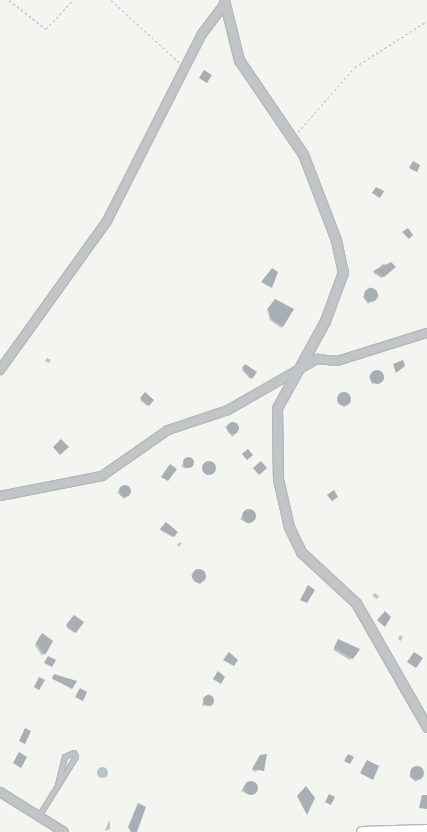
<!DOCTYPE html>
<style>
body{margin:0}
#map{position:relative;width:427px;height:832px;overflow:hidden;background:#f4f4f0;font-family:Lato,sans-serif}
div>[style]{position:absolute}
[style*='--x']{left:calc(var(--x)*1px);top:calc(var(--y)*1px);width:calc(var(--w)*1px);rotate:calc(var(--a)*1deg)}
.water>*{inset:0;background:#b8c3c7}
.round{border-radius:50%}
.shadow>*{inset:0;background:#0003}
.building>*{inset:0;background:#a7afb4}
.path>*{height:1px;margin-top:-0.5px;transform-origin:0;background:repeating-linear-gradient(90deg,#bbbdbf 0 2.5px,transparent 0 5px)}
.roads{filter:drop-shadow(1px 0 #b4b8bc) drop-shadow(-1px 0 #b4b8bc) drop-shadow(0 1px #b4b8bc) drop-shadow(0 -1px #b4b8bc)}
.service>*{height:4px;margin:-2px;padding:0 2px;transform-origin:2px;border-radius:2px;background:#c1c5c8}
.minor>*{height:8px;margin:-4px;padding:0 4px;transform-origin:4px;border-radius:4px;background:#c1c5c8}
.tertiary>*{height:9px;margin:-4.5px;padding:0 4.5px;transform-origin:4.5px;border-radius:4.5px;background:#c1c5c8}
.secondary>*{height:10px;margin:-5px;padding:0 5px;transform-origin:5px;border-radius:5px;background:#fff}
span{translate:-50% -50%;white-space:nowrap;text-align:center;line-height:1.15;-webkit-text-stroke:5px #fff;paint-order:stroke}
</style>
<div id="map">
<div class="water">
<div class="round" style="left:96.5px;top:766.5px;width:11px;height:11px"></div>
</div>
<div class="shadow">
<div style="clip-path:polygon(383px 264px,394px 267px,382px 278px,373px 273px)"></div>
<div style="clip-path:polygon(370px 287px,379px 296px,368px 304px,363px 297px)"></div>
<div style="clip-path:polygon(276px 300px,292px 310px,281px 328px,270px 320px,267px 309px)"></div>
<div style="clip-path:polygon(47px 358px,51px 360px,49px 363px,45px 361px)"></div>
<div style="clip-path:polygon(245px 365px,255px 373px,250px 379px,242px 370px)"></div>
<div style="clip-path:polygon(378px 372px,385px 379px,372px 384px,369px 376px)"></div>
<div style="clip-path:polygon(145px 394px,152px 400px,147px 406px,140px 400px)"></div>
<div style="clip-path:polygon(345px 394px,351px 399px,344px 407px,337px 400px)"></div>
<div style="clip-path:polygon(232px 422px,236px 434px,232px 437px,225px 427px)"></div>
<div style="clip-path:polygon(187px 460px,193px 462px,185px 469px,181px 466px)"></div>
<div style="clip-path:polygon(209px 462px,213px 470px,207px 475px,202px 469px)"></div>
<div style="clip-path:polygon(127px 487px,131px 491px,124px 499px,117px 492px)"></div>
<div style="clip-path:polygon(249px 510px,256px 514px,249px 524px,240px 519px)"></div>
<div style="clip-path:polygon(166px 523px,176px 532px,172px 537px,160px 530px)"></div>
<div style="clip-path:polygon(180px 542px,182px 543px,179px 547px,177px 545px)"></div>
<div style="clip-path:polygon(196px 569px,205px 575px,200px 585px,191px 576px)"></div>
<div style="clip-path:polygon(375px 593px,379px 596px,377px 599px,372px 596px)"></div>
<div style="clip-path:polygon(74px 616px,82px 623px,74px 633px,66px 627px)"></div>
<div style="clip-path:polygon(400px 635px,403px 637px,401px 641px,398px 639px)"></div>
<div style="clip-path:polygon(40px 636px,51px 642px,42px 656px,35px 645px)"></div>
<div style="clip-path:polygon(337px 643px,352px 658px,350px 660px,333px 650px)"></div>
<div style="clip-path:polygon(53px 676px,71px 688px,52px 679px)"></div>
<div style="clip-path:polygon(208px 694px,213px 697px,204px 706px,202px 705px)"></div>
<div style="clip-path:polygon(259px 757px,264px 767px,255px 772px,252px 770px)"></div>
<div style="clip-path:polygon(418px 766px,423px 769px,416px 782px,409px 776px)"></div>
<div style="clip-path:polygon(247px 782px,258px 788px,250px 795px,241px 791px)"></div>
<div style="clip-path:polygon(110px 820px,110px 829px,105px 831px,108px 823px)"></div>
</div>
<div class="building">
<div style="clip-path:polygon(204px 70px,212px 75px,207px 83px,199px 78px)"></div>
<div style="clip-path:polygon(413px 161px,420px 165px,417px 172px,409px 168px)"></div>
<div style="clip-path:polygon(376px 187px,384px 191px,380px 198px,372px 193px)"></div>
<div style="clip-path:polygon(408px 228px,413px 235px,409px 239px,402px 232px)"></div>
<div style="clip-path:polygon(391px 262px,396px 267px,384px 277px,373px 271px)"></div>
<div style="clip-path:polygon(272px 268px,278px 272px,272px 288px,261px 282px)"></div>
<div class="round" style="left:364px;top:288px;width:14px;height:14px"></div>
<div style="clip-path:polygon(275px 299px,294px 309px,283px 327px,271px 319px,268px 308px)"></div>
<div style="clip-path:polygon(403px 360px,405px 366px,396px 373px,393px 364px)"></div>
<div style="clip-path:polygon(245px 364px,257px 372px,252px 379px,242px 368px)"></div>
<div class="round" style="left:370px;top:370px;width:14px;height:14px"></div>
<div style="clip-path:polygon(145px 392px,154px 400px,149px 406px,140px 398px)"></div>
<div class="round" style="left:337px;top:392px;width:14px;height:14px"></div>
<div class="round" style="left:227px;top:422px;width:12px;height:12px"></div>
<div style="clip-path:polygon(61px 439px,69px 447px,60px 455px,53px 447px)"></div>
<div style="clip-path:polygon(248px 449px,253px 455px,247px 460px,242px 454px)"></div>
<div class="round" style="left:182.5px;top:456.5px;width:11px;height:11px"></div>
<div style="clip-path:polygon(261px 461px,267px 468px,259px 475px,253px 468px)"></div>
<div class="round" style="left:202px;top:461px;width:14px;height:14px"></div>
<div style="clip-path:polygon(170px 464px,177px 469px,168px 481px,161px 477px)"></div>
<div class="round" style="left:119px;top:485px;width:12px;height:12px"></div>
<div style="clip-path:polygon(334px 490px,338px 497px,332px 501px,327px 495px)"></div>
<div class="round" style="left:242px;top:509px;width:14px;height:14px"></div>
<div style="clip-path:polygon(166px 522px,178px 532px,174px 537px,160px 529px)"></div>
<div class="round" style="left:192px;top:569px;width:14px;height:14px"></div>
<div style="clip-path:polygon(308px 585px,315px 590px,307px 603px,300px 600px)"></div>
<div style="clip-path:polygon(385px 611px,391px 617px,385px 627px,377px 620px)"></div>
<div style="clip-path:polygon(74px 615px,84px 622px,76px 633px,66px 625px)"></div>
<div style="clip-path:polygon(42px 633px,53px 641px,45px 655px,36px 643px)"></div>
<div style="clip-path:polygon(338px 639px,360px 649px,353px 659px,334px 648px)"></div>
<div style="clip-path:polygon(229px 652px,238px 660px,234px 666px,223px 660px)"></div>
<div style="clip-path:polygon(414px 652px,423px 658px,416px 668px,407px 662px)"></div>
<div style="clip-path:polygon(48px 656px,56px 660px,52px 667px,44px 663px)"></div>
<div style="clip-path:polygon(218px 671px,225px 677px,221px 684px,213px 679px)"></div>
<div style="clip-path:polygon(54px 674px,77px 681px,72px 689px,52px 678px)"></div>
<div style="clip-path:polygon(39px 677px,45px 680px,39px 690px,34px 687px)"></div>
<div style="clip-path:polygon(80px 688px,87px 692px,83px 701px,75px 697px)"></div>
<div class="round" style="left:202.5px;top:694.5px;width:11px;height:11px"></div>
<div style="clip-path:polygon(25px 728px,31px 731px,25px 744px,19px 741px)"></div>
<div style="clip-path:polygon(19px 752px,27px 757px,21px 768px,13px 763px)"></div>
<div style="clip-path:polygon(267px 754px,264px 771px,252px 769px,260px 755px)"></div>
<div style="clip-path:polygon(348px 754px,354px 757px,350px 764px,344px 761px)"></div>
<div style="clip-path:polygon(367px 760px,379px 766px,373px 780px,360px 773px)"></div>
<div class="round" style="left:410px;top:766px;width:14px;height:14px"></div>
<div class="round" style="left:244px;top:781px;width:14px;height:14px"></div>
<div style="clip-path:polygon(306px 786px,315px 798px,307px 815px,297px 796px)"></div>
<div style="clip-path:polygon(329px 794px,335px 797px,331px 805px,325px 802px)"></div>
<div style="clip-path:polygon(422px 795px,427px 795px,427px 809px,419px 808px)"></div>
<div style="clip-path:polygon(138px 803px,146px 807px,137px 832px,131px 832px,128px 827px)"></div>
</div>
<div class="path">
<div style="--x:9;--y:0;--w:47;--a:38.1"></div>
<div style="--x:46;--y:29;--w:40;--a:-47"></div>
<div style="--x:111;--y:0;--w:92;--a:42.4"></div>
<div style="--x:298;--y:132;--w:86;--a:-48.8"></div>
<div style="--x:355;--y:67;--w:85;--a:-32.6"></div>
</div>
<div class="roads">
<div class="service">
<div style="--x:40;--y:815;--w:68;--a:-58.2"></div>
<div style="--x:76;--y:757;--w:4;--a:-117"></div>
<div style="--x:74;--y:753;--w:10;--a:156"></div>
<div style="--x:65;--y:757;--w:29;--a:104"></div>
</div>
<div class="minor">
<div style="--x:0;--y:370;--w:183;--a:-54.3"></div>
<div style="--x:107;--y:221;--w:210;--a:-63.1"></div>
<div style="--x:202;--y:34;--w:36;--a:-53"></div>
<div style="--x:0;--y:496;--w:104;--a:-11.1"></div>
<div style="--x:102;--y:476;--w:80;--a:-34.9"></div>
<div style="--x:168;--y:430;--w:63;--a:-18.4"></div>
<div style="--x:228;--y:410;--w:103;--a:-29.8"></div>
<div style="--x:317;--y:359;--w:20;--a:6"></div>
<div style="--x:337;--y:361;--w:94;--a:-17.3"></div>
<div style="--x:0;--y:792;--w:75;--a:32"></div>
</div>
<div class="tertiary">
<div style="--x:224;--y:0;--w:62;--a:76"></div>
<div style="--x:239;--y:60;--w:114;--a:55.8"></div>
<div style="--x:303;--y:154;--w:92;--a:69"></div>
<div style="--x:336;--y:240;--w:33;--a:78"></div>
<div style="--x:343;--y:272;--w:52;--a:110.2"></div>
<div style="--x:325;--y:321;--w:99;--a:118.9"></div>
<div style="--x:277;--y:408;--w:71;--a:89.2"></div>
<div style="--x:278;--y:479;--w:49;--a:77.1"></div>
<div style="--x:289;--y:527;--w:28;--a:64"></div>
<div style="--x:301;--y:552;--w:75;--a:42.8"></div>
<div style="--x:356;--y:603;--w:143;--a:60.2"></div>
</div>
<div class="secondary">
<div style="--x:362;--y:832;--w:65;--a:-1.8"></div>
</div>
</div>
</div>
